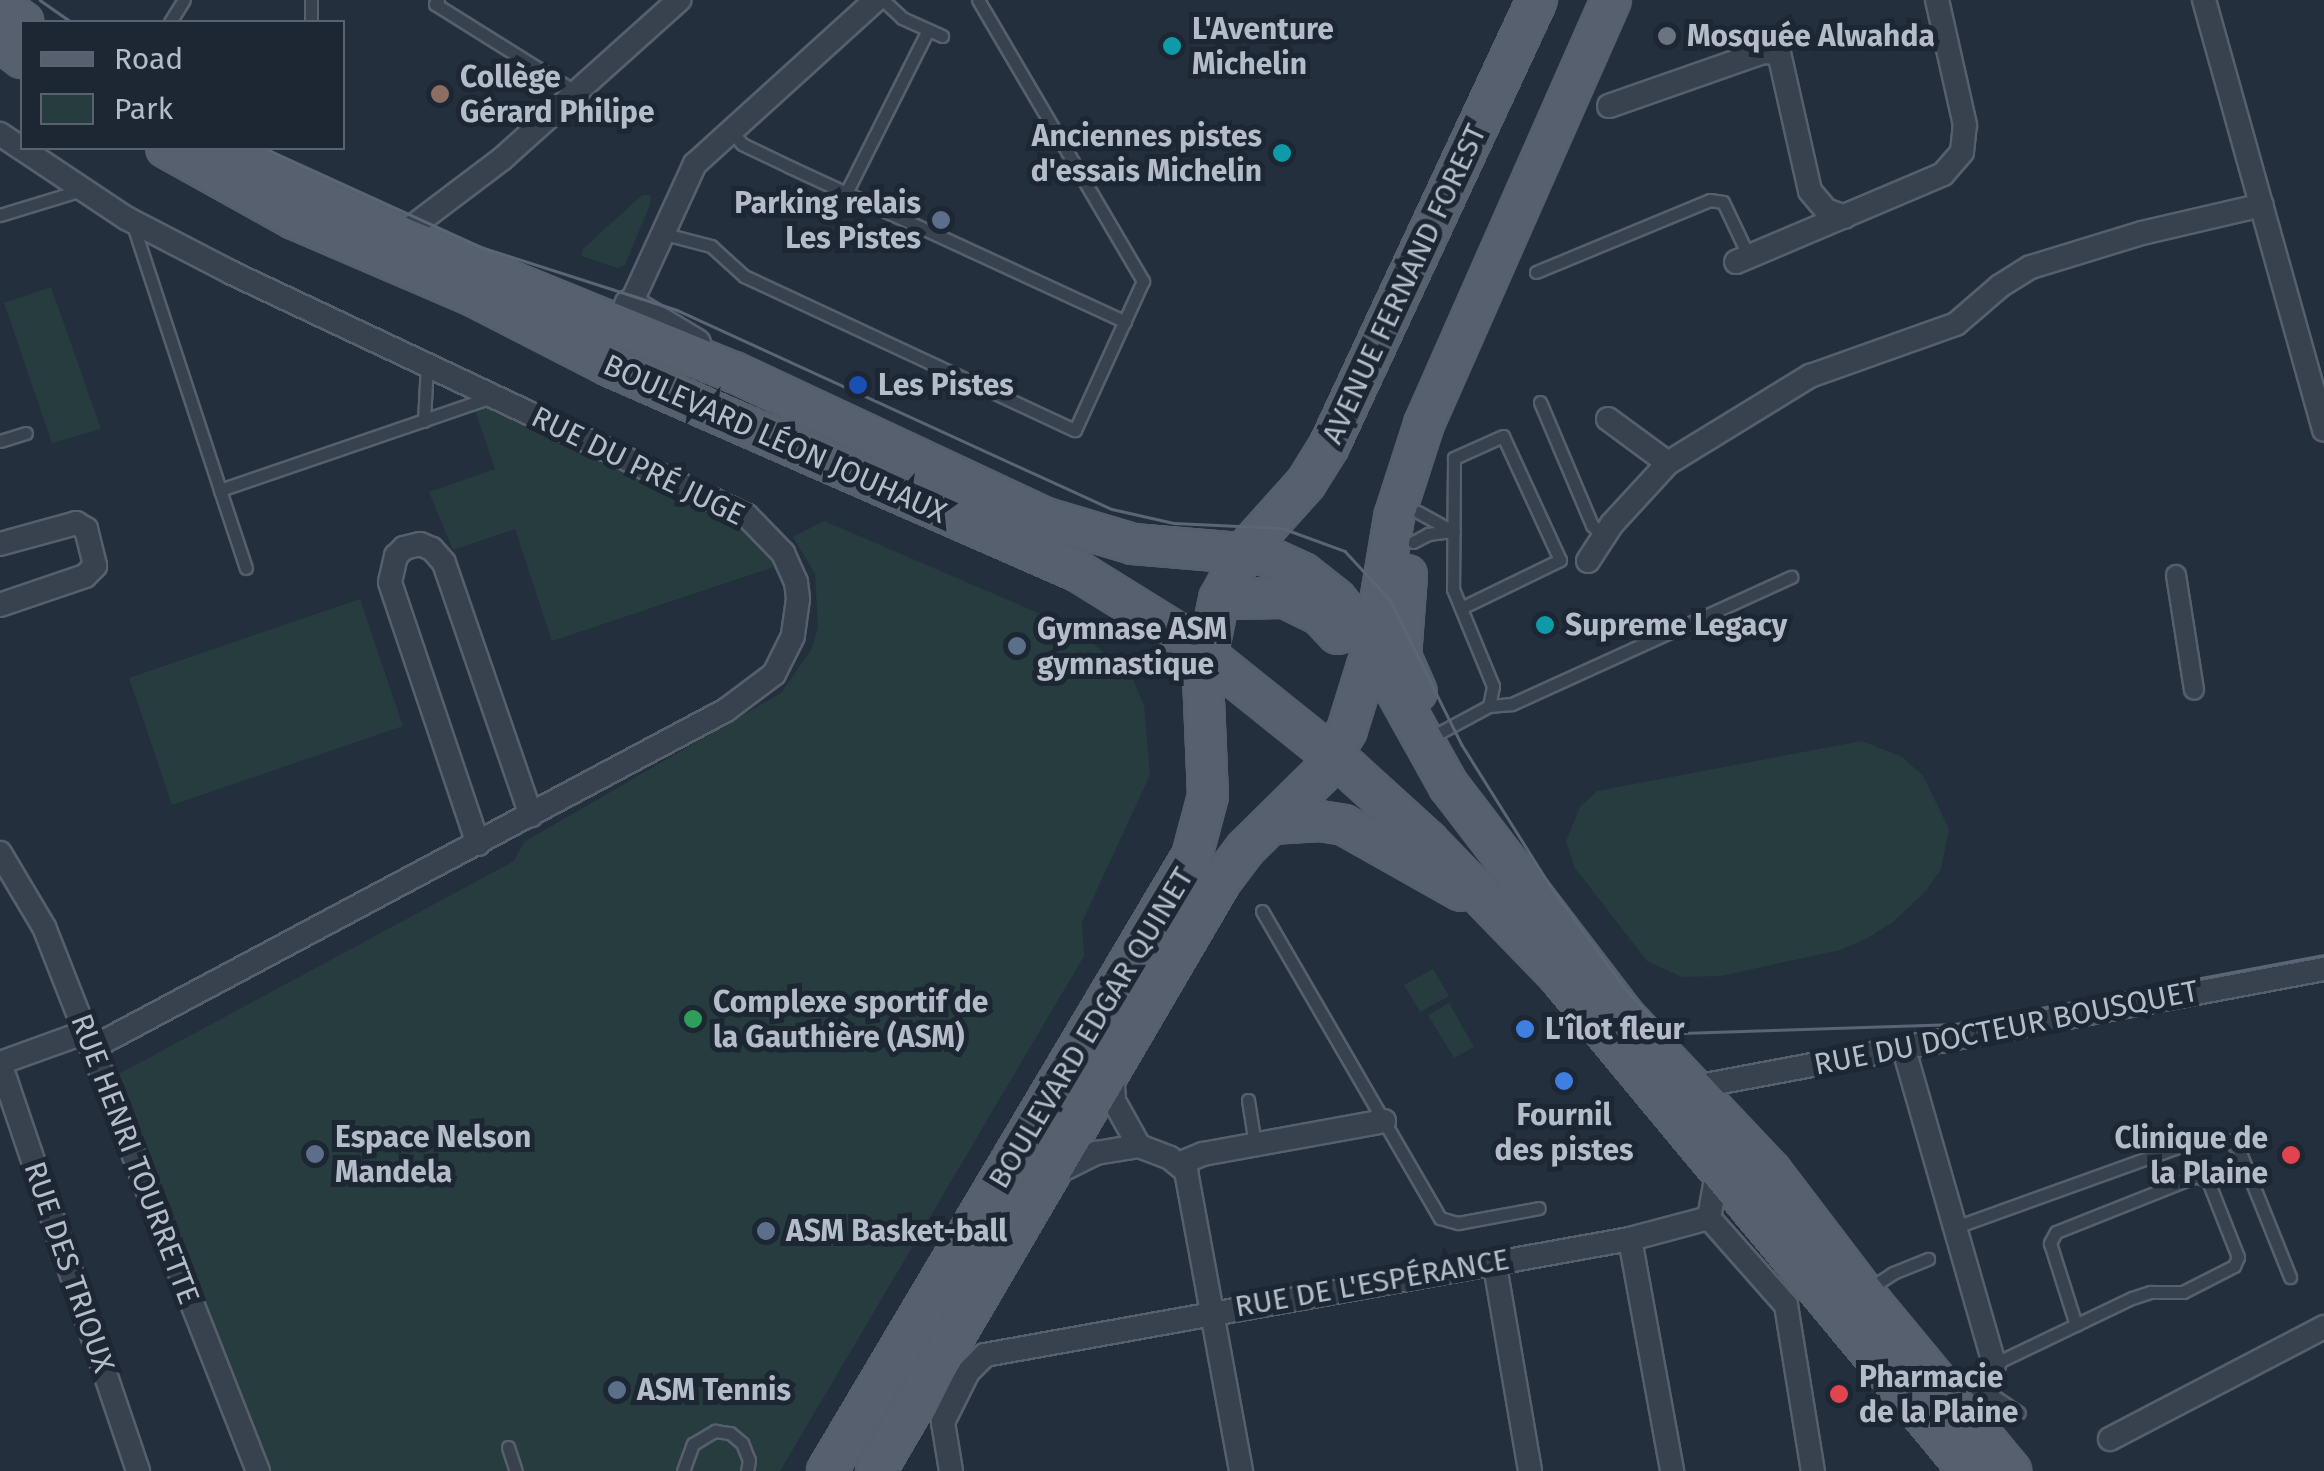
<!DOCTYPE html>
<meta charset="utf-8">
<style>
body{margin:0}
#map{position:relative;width:2324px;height:1471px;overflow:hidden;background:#242f3e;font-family:"Fira Sans",sans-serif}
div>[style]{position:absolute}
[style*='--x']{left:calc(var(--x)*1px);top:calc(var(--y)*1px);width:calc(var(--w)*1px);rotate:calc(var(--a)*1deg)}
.green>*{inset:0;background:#263c3f}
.roads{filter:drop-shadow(2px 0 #565f6c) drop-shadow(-2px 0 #565f6c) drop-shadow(0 2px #565f6c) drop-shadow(0 -2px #565f6c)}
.service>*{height:11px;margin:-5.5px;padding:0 5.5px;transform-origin:5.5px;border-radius:5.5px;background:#38414e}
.pedestrian>*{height:18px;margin:-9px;padding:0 9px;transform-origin:9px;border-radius:9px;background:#38414e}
.minor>*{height:22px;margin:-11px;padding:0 11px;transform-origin:11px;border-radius:11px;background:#38414e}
.tertiary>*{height:30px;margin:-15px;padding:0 15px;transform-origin:15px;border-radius:15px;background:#38414e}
.primary>*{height:38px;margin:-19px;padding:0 19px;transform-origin:19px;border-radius:19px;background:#56606e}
.tram>*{height:2.5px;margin:-1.25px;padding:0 1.25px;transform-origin:1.25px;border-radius:1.25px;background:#5a6575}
.dots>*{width:28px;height:28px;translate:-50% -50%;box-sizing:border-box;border:5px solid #1d2633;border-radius:50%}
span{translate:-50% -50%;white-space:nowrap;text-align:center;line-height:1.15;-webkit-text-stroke:10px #1d2633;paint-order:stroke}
.poi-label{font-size:30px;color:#b4bcc9;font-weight:700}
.left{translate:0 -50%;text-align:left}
.right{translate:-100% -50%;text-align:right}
.street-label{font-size:30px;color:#b4bcc9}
.legend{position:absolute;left:20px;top:20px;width:325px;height:130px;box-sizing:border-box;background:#1d2633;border:2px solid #59626f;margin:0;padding:12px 18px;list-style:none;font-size:30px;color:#b4bcc9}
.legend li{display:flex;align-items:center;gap:20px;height:50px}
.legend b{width:50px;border:2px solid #59626f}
</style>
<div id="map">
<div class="green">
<div style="clip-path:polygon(642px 195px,650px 195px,651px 202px,625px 265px,618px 268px,581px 256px,583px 249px)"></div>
<div style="clip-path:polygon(51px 287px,101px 429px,52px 443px,4px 303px)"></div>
<div style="clip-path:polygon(494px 396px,731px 507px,789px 562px,552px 641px,515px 529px,453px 550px,429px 492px,495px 469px,473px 404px)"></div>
<div style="clip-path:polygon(824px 521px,1078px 630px,1132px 678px,1144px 705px,1150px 775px,1082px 922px,1084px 956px,780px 1471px,270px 1471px,117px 1075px,514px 861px,524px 842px,781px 693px,811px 650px,818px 628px,815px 574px,793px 537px)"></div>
<div style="clip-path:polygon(360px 599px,403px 726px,172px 805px,129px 678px)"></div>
<div style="clip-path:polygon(1862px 741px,1902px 757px,1923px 776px,1949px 829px,1941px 869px,1925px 892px,1893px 922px,1866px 939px,1840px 950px,1721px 976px,1682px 977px,1647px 961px,1575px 868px,1566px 841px,1580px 807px,1597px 791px)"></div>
<div style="clip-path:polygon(1433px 969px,1449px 996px,1420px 1012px,1404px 985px)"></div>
<div style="clip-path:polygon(1449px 1003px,1474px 1047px,1454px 1058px,1428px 1015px)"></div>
</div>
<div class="roads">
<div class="service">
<div style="--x:311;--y:0;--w:22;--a:90"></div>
<div style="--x:438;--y:0;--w:5;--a:127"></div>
<div style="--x:435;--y:4;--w:166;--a:32"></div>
<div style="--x:883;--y:0;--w:26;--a:43"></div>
<div style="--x:902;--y:18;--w:44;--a:24.2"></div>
<div style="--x:170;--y:22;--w:26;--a:-58"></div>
<div style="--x:730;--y:130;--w:18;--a:49"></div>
<div style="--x:742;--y:144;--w:53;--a:25.6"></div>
<div style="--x:790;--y:167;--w:369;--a:24.8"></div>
<div style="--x:846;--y:193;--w:182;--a:-63.3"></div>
<div style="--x:0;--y:215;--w:86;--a:-17"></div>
<div style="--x:133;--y:225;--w:279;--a:71.8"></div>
<div style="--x:220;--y:490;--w:287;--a:-18.9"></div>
<div style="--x:661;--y:233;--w:52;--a:14.6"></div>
<div style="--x:711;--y:246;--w:45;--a:42.3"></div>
<div style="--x:744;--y:276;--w:365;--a:25"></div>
<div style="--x:1075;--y:430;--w:164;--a:-65.5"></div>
<div style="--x:1143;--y:281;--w:326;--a:-120.4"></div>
<div style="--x:1536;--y:272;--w:188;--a:-22.5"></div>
<div style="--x:1710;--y:200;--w:13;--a:9"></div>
<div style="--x:1723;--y:202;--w:61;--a:64.7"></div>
<div style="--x:1540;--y:402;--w:134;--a:67.1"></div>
<div style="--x:1592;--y:525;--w:16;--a:45"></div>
<div style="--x:424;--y:421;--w:57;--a:-87"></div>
<div style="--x:0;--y:441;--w:27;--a:-17"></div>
<div style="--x:220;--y:490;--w:82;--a:71.6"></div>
<div style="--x:1418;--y:512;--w:37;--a:29"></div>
<div style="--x:1413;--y:542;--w:17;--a:-28"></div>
<div style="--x:1428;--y:534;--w:26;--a:-7"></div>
<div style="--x:1461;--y:608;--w:110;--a:-25.9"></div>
<div style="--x:1560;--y:560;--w:136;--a:-114.7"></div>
<div style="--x:1503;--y:436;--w:54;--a:155.8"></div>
<div style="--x:1454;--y:458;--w:131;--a:90.4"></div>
<div style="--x:1453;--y:589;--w:105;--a:67.6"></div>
<div style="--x:1493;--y:686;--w:20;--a:101"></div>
<div style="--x:1437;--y:734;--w:59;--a:-28.3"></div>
<div style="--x:1489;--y:706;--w:23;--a:-5"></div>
<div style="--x:1512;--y:704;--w:307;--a:-24.5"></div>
<div style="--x:1262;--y:911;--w:355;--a:59.9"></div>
<div style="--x:1440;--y:1218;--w:19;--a:16"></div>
<div style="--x:1458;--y:1223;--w:82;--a:-10.5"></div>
<div style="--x:1248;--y:1100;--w:45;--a:81"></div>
<div style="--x:1953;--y:1228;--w:272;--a:-19.8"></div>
<div style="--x:2209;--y:1136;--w:22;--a:13"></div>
<div style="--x:2230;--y:1141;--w:13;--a:45"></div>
<div style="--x:2239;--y:1150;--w:137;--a:68.1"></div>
<div style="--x:1867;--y:1290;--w:31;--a:-33"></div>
<div style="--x:1893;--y:1273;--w:38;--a:-22"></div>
<div style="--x:1994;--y:1364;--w:153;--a:-25.6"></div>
<div style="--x:2132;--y:1298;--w:20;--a:-18"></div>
<div style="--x:2151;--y:1292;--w:32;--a:0"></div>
<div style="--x:2183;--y:1292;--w:57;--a:-27"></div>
<div style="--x:2234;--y:1266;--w:10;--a:-66"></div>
<div style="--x:2238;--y:1257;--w:82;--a:-111.5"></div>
<div style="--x:2208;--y:1181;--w:12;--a:-156"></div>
<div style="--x:2197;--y:1176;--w:152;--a:158.3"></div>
<div style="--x:2056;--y:1232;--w:13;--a:119"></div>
<div style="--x:2050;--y:1243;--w:86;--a:72.4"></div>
<div style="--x:1988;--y:1392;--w:37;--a:34"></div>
<div style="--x:508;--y:1447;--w:25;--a:72"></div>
<div style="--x:683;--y:1471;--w:29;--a:-70"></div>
<div style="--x:693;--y:1444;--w:26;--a:-31"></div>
<div style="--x:715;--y:1431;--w:15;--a:8"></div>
<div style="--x:730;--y:1433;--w:16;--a:40"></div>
<div style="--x:742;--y:1443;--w:18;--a:68"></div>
<div style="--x:749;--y:1460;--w:11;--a:100"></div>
</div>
<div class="pedestrian">
<div style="--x:2176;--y:575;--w:116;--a:81.1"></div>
</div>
<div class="minor">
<div style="--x:2204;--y:0;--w:446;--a:74.4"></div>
<div style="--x:1609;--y:106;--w:163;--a:-19.3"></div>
<div style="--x:1763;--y:52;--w:16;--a:4"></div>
<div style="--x:1779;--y:53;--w:141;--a:77.3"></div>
<div style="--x:1810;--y:191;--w:25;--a:50"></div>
<div style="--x:1826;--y:210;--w:20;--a:20"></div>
<div style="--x:0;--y:134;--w:151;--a:33.7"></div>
<div style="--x:126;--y:218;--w:119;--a:27.4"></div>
<div style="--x:232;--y:273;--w:569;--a:25.26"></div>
<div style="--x:747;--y:516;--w:52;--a:45.8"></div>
<div style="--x:783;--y:553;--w:32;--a:66"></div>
<div style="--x:796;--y:582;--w:17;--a:83"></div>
<div style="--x:798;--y:599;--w:37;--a:98"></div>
<div style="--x:793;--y:636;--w:42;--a:116.6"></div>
<div style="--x:774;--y:674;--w:60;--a:143.1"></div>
<div style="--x:726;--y:710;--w:718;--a:151.94"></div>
<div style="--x:400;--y:236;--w:129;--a:-37.1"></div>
<div style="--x:503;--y:158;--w:237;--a:-41.9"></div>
<div style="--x:1736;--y:262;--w:225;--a:-23"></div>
<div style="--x:1943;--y:174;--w:29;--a:-49"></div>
<div style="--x:1962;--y:152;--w:27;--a:-84"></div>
<div style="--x:1965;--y:125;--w:128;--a:-102.6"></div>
<div style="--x:623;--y:321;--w:173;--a:-65.4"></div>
<div style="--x:695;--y:164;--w:244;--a:-42.2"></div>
<div style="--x:1608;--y:419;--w:74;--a:36.3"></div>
<div style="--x:0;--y:544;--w:79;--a:-15.4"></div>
<div style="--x:76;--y:523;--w:12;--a:31"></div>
<div style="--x:86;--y:529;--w:38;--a:76"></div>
<div style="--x:95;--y:566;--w:14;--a:135"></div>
<div style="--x:85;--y:576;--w:90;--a:161.2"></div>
<div style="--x:1588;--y:561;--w:44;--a:-57"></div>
<div style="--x:1612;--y:524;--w:83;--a:-47.4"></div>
<div style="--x:1668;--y:463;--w:167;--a:-31.5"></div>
<div style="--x:1810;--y:376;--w:155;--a:-19.6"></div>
<div style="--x:1956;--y:324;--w:58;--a:-40.8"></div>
<div style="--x:2000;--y:286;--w:36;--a:-32"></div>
<div style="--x:2031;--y:267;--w:116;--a:-17"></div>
<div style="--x:2142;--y:233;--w:123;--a:-13.1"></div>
<div style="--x:478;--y:844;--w:276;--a:-108.6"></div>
<div style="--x:390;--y:582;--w:27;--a:-77"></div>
<div style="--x:396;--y:556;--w:11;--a:-45"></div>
<div style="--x:404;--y:548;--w:16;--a:-14"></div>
<div style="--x:420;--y:544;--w:13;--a:23"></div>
<div style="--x:432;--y:549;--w:18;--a:49"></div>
<div style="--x:444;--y:563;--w:267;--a:71"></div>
<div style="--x:0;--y:853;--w:86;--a:59.3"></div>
<div style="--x:44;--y:927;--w:585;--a:68.53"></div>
<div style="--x:1903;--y:1046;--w:331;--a:74"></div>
<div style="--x:1994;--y:1364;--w:29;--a:102"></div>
<div style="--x:1988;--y:1392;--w:33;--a:135"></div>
<div style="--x:0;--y:1063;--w:431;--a:71.3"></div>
<div style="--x:0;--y:1063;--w:91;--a:-19.8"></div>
<div style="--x:1112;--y:1071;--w:30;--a:86"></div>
<div style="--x:1114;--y:1101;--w:51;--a:60.9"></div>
<div style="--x:1684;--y:1089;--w:651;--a:-10.62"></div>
<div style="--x:1179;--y:1164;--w:26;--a:-23"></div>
<div style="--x:1203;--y:1154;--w:184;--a:-10.3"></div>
<div style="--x:1056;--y:1173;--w:45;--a:-26.6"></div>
<div style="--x:1096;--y:1153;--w:44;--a:-9.2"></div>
<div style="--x:1139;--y:1146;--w:33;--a:21"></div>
<div style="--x:1170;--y:1158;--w:21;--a:39"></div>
<div style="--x:1186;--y:1171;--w:305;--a:79.6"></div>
<div style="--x:1709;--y:1218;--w:116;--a:48.5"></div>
<div style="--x:1786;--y:1305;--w:168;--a:80.8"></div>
<div style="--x:1630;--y:1239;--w:236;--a:79.7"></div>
<div style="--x:1494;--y:1260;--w:214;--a:80.3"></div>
<div style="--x:2110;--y:1439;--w:242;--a:-27.6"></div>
<div style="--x:951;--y:1471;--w:50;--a:-99.3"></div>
<div style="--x:943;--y:1422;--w:56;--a:-63.4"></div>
<div style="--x:968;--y:1372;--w:24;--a:-45"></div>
<div style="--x:985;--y:1355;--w:655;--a:-10.2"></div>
<div style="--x:1630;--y:1239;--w:82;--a:-14.9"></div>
<div style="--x:1709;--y:1218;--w:51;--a:-79.8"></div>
</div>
<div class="tertiary">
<div style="--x:630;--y:305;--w:76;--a:31"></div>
</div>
<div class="primary">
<div style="--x:0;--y:5;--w:29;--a:36"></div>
<div style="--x:0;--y:41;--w:28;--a:38"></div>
<div style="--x:166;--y:148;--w:146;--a:29"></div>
<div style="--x:294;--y:219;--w:197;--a:23.3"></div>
<div style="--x:475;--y:297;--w:151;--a:27.2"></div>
<div style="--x:609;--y:366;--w:513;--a:23.67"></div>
<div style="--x:1079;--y:572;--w:123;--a:31.8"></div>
<div style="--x:1184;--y:637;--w:211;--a:38.7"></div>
<div style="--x:1349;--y:769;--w:107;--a:42.3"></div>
<div style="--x:1428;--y:841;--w:185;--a:45.9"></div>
<div style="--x:1557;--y:974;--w:646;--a:50.34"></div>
<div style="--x:215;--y:148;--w:205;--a:25.4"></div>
<div style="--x:400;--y:236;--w:361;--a:22.2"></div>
<div style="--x:734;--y:372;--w:344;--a:25.1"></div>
<div style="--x:1046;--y:518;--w:91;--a:16.6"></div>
<div style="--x:1133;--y:544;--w:131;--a:4.8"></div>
<div style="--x:1264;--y:555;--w:43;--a:24.8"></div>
<div style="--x:1303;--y:573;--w:42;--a:38.2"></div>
<div style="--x:1336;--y:599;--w:40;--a:50"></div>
<div style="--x:1362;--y:630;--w:179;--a:60.9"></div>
<div style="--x:1449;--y:786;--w:288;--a:52.6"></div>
<div style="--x:1624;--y:1015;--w:214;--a:46.7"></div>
<div style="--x:1771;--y:1171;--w:153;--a:52.7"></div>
<div style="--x:1864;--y:1293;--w:231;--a:50.4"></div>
<div style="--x:1407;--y:575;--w:81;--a:94.2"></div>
<div style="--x:1401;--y:656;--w:39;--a:66"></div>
<div style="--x:1219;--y:599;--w:66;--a:-0.9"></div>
<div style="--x:1285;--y:598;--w:39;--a:26"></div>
<div style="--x:1320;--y:615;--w:26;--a:47"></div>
<div style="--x:1272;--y:824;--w:48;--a:-3.6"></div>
<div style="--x:1320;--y:821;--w:24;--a:9"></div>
<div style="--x:1344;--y:825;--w:134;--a:29.4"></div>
<div style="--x:827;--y:1471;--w:715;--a:-59.31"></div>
<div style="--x:1192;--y:856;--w:62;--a:-75.1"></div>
<div style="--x:1208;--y:796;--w:119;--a:-92.4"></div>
<div style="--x:1203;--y:677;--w:80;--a:-78.4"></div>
<div style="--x:1219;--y:599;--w:55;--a:-61.6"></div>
<div style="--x:1245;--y:551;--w:91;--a:-48.1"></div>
<div style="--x:1306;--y:483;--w:44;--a:-58.1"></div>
<div style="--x:1329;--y:446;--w:492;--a:-65"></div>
<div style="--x:876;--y:1471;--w:683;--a:-59.68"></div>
<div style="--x:1221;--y:881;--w:40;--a:-53"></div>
<div style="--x:1245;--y:849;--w:105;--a:-44.6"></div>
<div style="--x:1320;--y:775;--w:52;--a:-59"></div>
<div style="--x:1347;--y:730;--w:85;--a:-72.8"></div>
<div style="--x:1372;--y:649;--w:134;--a:-80.5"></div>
<div style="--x:1394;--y:517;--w:98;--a:-72.1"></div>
<div style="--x:1424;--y:424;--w:463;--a:-66.2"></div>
</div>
</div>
<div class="tram">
<div style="--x:40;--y:0;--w:38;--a:35"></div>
<div style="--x:264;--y:148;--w:239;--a:24.5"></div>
<div style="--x:481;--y:247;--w:206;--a:17.8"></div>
<div style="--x:677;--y:310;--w:478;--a:24.6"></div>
<div style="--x:1112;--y:509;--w:64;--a:12.7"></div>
<div style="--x:1174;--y:523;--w:108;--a:2.7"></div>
<div style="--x:1282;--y:528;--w:67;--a:20.1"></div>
<div style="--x:1345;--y:551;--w:67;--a:47.4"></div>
<div style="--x:1390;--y:600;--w:162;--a:63.6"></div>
<div style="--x:1462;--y:745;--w:168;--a:57.9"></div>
<div style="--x:1551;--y:887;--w:125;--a:53.8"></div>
<div style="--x:1625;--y:988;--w:36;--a:48"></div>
<div style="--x:1649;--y:1015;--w:38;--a:29"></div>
<div style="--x:1682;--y:1033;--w:273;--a:-1.9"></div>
<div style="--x:1955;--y:1024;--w:375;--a:-10.6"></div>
</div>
<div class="dots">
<div style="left:1667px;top:36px;background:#6b7280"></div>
<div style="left:1172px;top:46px;background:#0f9aa8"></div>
<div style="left:440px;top:94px;background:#8d6e63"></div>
<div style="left:1282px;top:153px;background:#0f9aa8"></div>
<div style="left:941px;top:220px;background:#5c6f8a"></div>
<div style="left:858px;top:385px;background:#1a4fb4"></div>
<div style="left:1545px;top:625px;background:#0f9aa8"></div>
<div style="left:1017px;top:646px;background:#5c6f8a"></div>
<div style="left:693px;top:1019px;background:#2e9e5b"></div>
<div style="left:1525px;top:1029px;background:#3f7fe0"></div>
<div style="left:1564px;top:1081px;background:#3f7fe0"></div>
<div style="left:315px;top:1154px;background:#5c6f8a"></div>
<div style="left:2291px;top:1155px;background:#e0444e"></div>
<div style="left:766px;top:1231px;background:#5c6f8a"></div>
<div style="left:617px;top:1390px;background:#5c6f8a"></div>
<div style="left:1839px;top:1394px;background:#e0444e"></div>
</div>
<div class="poi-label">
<span class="left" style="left:1192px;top:46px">L'Aventure<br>Michelin</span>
<span class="left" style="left:1687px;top:36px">Mosquée Alwahda</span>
<span class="left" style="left:460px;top:94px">Collège<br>Gérard Philipe</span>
<span class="right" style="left:1262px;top:153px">Anciennes pistes<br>d'essais Michelin</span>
<span class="right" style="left:921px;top:220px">Parking relais<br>Les Pistes</span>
<span class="left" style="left:878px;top:385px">Les Pistes</span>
<span class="left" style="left:1565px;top:625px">Supreme Legacy</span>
<span class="left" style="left:1037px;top:646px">Gymnase ASM<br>gymnastique</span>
<span class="left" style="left:713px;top:1019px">Complexe sportif de<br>la Gauthière (ASM)</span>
<span class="left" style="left:1545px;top:1029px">L'îlot fleur</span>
<span style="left:1564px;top:1132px">Fournil<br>des pistes</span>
<span class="left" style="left:335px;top:1154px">Espace Nelson<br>Mandela</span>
<span class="right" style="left:2268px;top:1155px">Clinique de<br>la Plaine</span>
<span class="left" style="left:786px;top:1231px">ASM Basket-ball</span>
<span class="left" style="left:1859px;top:1394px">Pharmacie<br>de la Plaine</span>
<span class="left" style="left:637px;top:1390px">ASM Tennis</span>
</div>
<div class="street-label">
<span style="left:1404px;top:284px;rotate:-65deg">AVENUE FERNAND FOREST</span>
<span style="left:775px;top:439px;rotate:24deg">BOULEVARD LÉON JOUHAUX</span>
<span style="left:638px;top:466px;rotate:26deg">RUE DU PRÉ JUGE</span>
<span style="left:1091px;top:1028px;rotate:-59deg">BOULEVARD EDGAR QUINET</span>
<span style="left:2006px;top:1028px;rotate:-11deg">RUE DU DOCTEUR BOUSQUET</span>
<span style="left:135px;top:1159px;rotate:69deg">RUE HENRI TOURRETTE</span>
<span style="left:69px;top:1267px;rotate:71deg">RUE DES TRIOUX</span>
<span style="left:1372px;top:1283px;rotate:-10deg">RUE DE L'ESPÉRANCE</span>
</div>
<ul class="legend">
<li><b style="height:12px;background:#56606e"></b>Road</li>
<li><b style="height:28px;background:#263c3f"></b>Park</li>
</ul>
</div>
